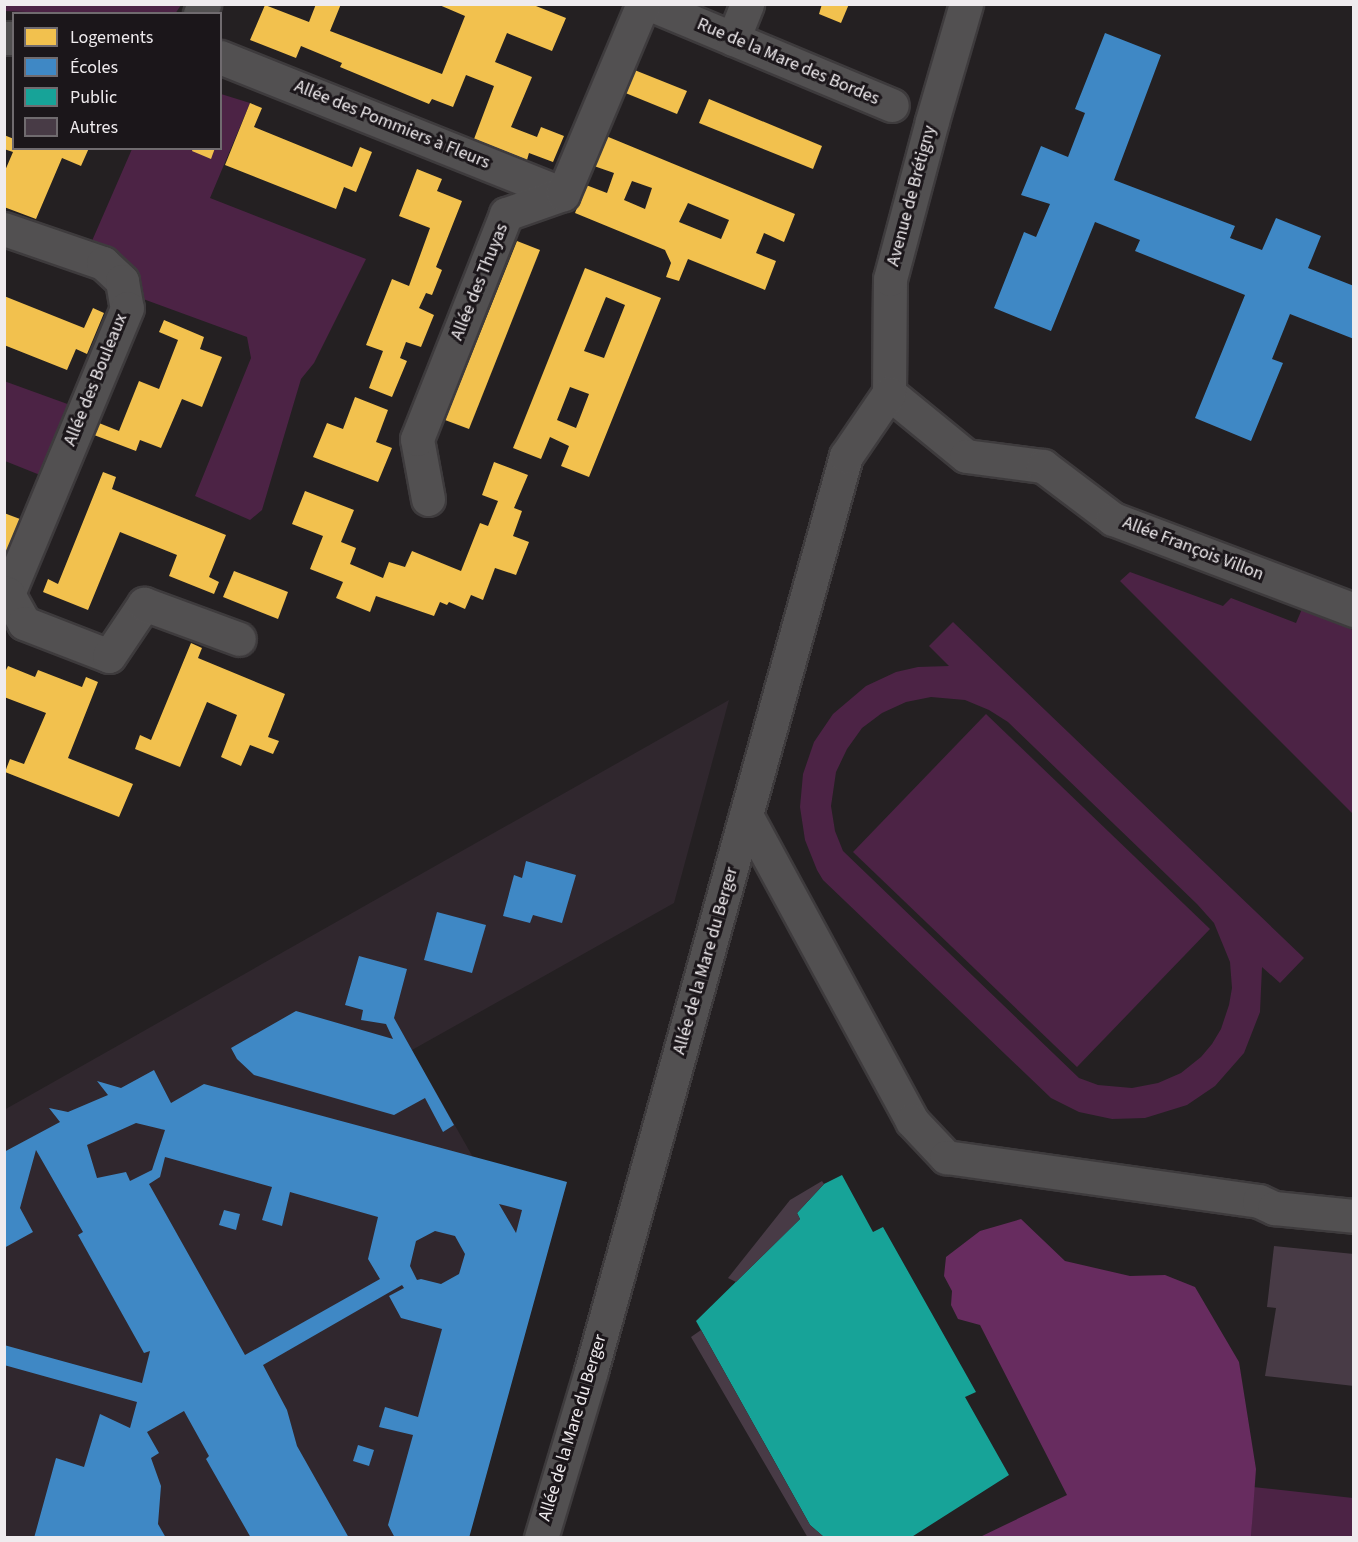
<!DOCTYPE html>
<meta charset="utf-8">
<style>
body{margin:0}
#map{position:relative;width:1358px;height:1542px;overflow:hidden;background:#242022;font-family:"Source Sans 3",sans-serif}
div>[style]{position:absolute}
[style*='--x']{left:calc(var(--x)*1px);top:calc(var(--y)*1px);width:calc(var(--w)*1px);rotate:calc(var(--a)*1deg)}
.built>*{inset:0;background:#30272e}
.green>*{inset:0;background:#4c2345}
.forest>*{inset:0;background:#672c5f}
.homes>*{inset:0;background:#f2c14e}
.schools>*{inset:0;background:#3f88c5}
.public>*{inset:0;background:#17a398}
.building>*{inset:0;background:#483b46}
.roads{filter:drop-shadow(2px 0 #3e3b3d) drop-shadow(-2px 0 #3e3b3d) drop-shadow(0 2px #3e3b3d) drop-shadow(0 -2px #3e3b3d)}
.minor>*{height:33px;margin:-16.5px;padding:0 16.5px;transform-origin:16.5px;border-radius:16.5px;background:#525051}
span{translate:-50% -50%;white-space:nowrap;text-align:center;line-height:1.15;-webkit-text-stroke:6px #1b161a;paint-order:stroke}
.street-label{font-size:18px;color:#efebee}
.frame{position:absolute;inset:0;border:6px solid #efebee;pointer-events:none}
.legend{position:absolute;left:12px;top:12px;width:210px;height:138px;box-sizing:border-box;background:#1b161a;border:2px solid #706b6f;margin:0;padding:8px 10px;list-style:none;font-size:18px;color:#efebee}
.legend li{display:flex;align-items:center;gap:12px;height:30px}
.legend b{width:30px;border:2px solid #706b6f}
</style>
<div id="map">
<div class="built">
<div style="clip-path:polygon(729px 700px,674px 903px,412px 1050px,474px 1159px,567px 1182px,469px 1537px,5px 1537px,4px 1110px)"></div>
</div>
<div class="green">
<div style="clip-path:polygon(4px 5px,5px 4px,181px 5px,175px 14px,47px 13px,5px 11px)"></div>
<div style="clip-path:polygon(221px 94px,250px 103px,210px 198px,366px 259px,314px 363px,301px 379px,262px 510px,250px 520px,195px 496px,251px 358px,247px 337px,124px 292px,85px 257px,132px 149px,220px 148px)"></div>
<div style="clip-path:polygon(4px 381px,84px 410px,55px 481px,5px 461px)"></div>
<div style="clip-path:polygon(1130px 572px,1223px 606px,1231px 598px,1296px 623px,1302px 609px,1353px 630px,1353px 814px,1120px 581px)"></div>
<div style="clip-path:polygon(evenodd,953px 622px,1304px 958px,1280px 983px,1262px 967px,1260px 1012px,1244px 1053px,1215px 1086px,1187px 1105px,1145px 1118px,1112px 1119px,1079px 1112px,1051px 1098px,823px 880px,817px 870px,805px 840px,800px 807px,803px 774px,814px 742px,833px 714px,866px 686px,896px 672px,918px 667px,949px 666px,929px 646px,953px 622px,931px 697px,965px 700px,989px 710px,1008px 722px,1197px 904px,1214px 923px,1230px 962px,1232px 988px,1229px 1005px,1221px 1029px,1212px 1044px,1201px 1057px,1181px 1073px,1158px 1083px,1132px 1088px,1098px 1085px,1079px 1078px,843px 851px,835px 831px,831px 806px,836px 772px,847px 749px,862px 728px,882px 713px,906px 702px,931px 697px)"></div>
<div style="clip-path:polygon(986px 714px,1210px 929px,1077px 1067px,853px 852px)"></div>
<div style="clip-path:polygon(1253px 1487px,1353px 1498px,1353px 1537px,1251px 1538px)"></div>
</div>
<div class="forest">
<div style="clip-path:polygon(1021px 1219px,1065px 1261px,1130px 1276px,1165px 1275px,1195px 1287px,1239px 1362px,1256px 1469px,1251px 1537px,980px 1537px,1067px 1495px,980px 1325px,958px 1319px,951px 1305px,952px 1291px,944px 1276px,946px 1257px,980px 1231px)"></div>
</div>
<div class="homes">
<div style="clip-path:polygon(316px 4px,341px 4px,330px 31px,442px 74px,465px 16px,437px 4px,531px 4px,566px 18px,552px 51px,507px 33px,495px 62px,532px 77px,511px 127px,537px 137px,541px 127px,564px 136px,553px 162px,529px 153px,527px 160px,474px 139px,494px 86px,466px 75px,453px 107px,432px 99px,429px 104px,340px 67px,342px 63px,301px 46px,296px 58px,250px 40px,265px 5px,309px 22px)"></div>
<div style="clip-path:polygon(822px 4px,849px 4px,841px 23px,819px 14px)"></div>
<div style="clip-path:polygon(632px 69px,687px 91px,677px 114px,623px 92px)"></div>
<div style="clip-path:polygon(709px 99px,822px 146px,813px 169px,699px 123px)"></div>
<div style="clip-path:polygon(250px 103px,262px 108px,254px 127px,352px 167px,360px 147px,372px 152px,356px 192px,344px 187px,336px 209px,225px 165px)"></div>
<div style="clip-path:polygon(4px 135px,14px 139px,14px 148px,89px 148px,81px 166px,62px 158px,36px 219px,4px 207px,4px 173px,13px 152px,4px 149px)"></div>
<div style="clip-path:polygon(evenodd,606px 136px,795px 214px,784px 242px,764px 233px,756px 253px,776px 261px,765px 290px,688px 259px,679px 281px,666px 277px,671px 263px,665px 250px,575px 213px,586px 185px,607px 193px,614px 173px,594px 166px,606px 136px,632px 181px,652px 188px,645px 209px,624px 200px,632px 181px,606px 136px,688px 203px,729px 220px,721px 239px,679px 222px,688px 203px)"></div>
<div style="clip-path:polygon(193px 148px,215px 148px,211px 159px,192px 151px)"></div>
<div style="clip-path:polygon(417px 169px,442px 179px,437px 191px,462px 201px,436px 267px,442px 270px,432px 295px,426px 293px,419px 308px,434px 315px,421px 347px,406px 342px,400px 358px,407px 361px,392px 397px,369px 388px,383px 351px,366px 345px,392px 279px,409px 286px,430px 228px,399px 216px)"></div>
<div style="clip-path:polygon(517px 241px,540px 250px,469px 429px,445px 420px)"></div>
<div style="clip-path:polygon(evenodd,585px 268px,661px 298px,589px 477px,561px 466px,569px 446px,550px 437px,541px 459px,513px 448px,585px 268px,606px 297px,625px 305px,604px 358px,584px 351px,606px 297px,585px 268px,570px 387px,589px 394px,576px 428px,557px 420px,570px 387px)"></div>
<div style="clip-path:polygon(4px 296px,84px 328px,93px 308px,104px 313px,87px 354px,76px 349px,67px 370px,4px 345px)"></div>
<div style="clip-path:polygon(164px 320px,204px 337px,200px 349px,222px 357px,202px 407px,182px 399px,161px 448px,140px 440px,136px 451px,94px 435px,99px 423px,119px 431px,139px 381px,159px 389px,178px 340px,159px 332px)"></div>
<div style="clip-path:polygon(355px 397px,388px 410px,376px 442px,392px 448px,378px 482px,313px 457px,327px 423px,343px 429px)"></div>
<div style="clip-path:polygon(494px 462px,528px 475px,514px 508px,522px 511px,513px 536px,529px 542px,516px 575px,495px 568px,483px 600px,471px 595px,465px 609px,449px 602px,447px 605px,440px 602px,434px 616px,376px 596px,370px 612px,336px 598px,343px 582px,310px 569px,323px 536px,292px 524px,305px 491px,354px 510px,341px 542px,356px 548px,350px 564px,383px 578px,389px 562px,405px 567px,412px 551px,461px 571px,480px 523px,488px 526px,498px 501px,482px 495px)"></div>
<div style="clip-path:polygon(103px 472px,116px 477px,112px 489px,226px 535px,209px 577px,219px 582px,214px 594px,169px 576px,177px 555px,120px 532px,88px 610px,43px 592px,48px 579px,58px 584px)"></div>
<div style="clip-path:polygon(4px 513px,20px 519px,7px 554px,4px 553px)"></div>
<div style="clip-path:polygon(234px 571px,288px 592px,278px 619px,223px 597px)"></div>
<div style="clip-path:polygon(191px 643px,202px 648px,198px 658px,285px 694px,268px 737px,279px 741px,273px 754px,250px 745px,241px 766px,221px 757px,237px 715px,207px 702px,180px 767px,135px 749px,140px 735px,151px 740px)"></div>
<div style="clip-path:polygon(8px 666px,35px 677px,38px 670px,82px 687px,86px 677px,98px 682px,68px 758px,133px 784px,119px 817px,5px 772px,10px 759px,24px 764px,46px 713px,4px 697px,4px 674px)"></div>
</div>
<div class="schools">
<div style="clip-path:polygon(1105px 33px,1161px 55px,1114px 180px,1235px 226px,1230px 238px,1262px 250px,1276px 218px,1321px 236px,1308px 268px,1354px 286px,1354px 339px,1290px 314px,1272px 359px,1283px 363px,1251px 441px,1195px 418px,1245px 295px,1135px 251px,1140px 240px,1095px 222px,1051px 331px,994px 308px,1024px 232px,1036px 237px,1050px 204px,1021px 195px,1041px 146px,1068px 157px,1085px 113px,1075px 109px)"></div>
<div style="clip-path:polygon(526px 861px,576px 875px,562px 923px,533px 915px,530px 923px,503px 916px,514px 875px,522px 878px)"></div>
<div style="clip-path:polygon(437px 912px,486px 925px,472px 973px,424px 960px)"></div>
<div style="clip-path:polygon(359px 956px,407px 969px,394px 1018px,454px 1125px,443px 1132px,425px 1098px,394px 1115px,254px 1075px,237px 1059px,231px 1048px,296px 1011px,393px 1039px,386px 1024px,361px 1020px,363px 1010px,345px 1005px)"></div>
<div style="clip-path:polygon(evenodd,154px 1070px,171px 1103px,204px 1084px,567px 1182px,469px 1538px,395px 1538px,388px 1525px,413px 1435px,379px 1427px,385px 1407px,418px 1417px,442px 1329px,401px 1318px,389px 1296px,404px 1288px,402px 1285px,263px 1365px,287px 1410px,297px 1446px,349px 1538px,251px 1538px,206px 1459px,209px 1456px,184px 1411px,147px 1432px,159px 1453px,151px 1458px,161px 1486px,158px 1524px,166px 1538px,34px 1538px,56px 1458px,84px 1467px,100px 1414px,130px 1428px,137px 1402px,4px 1365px,4px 1345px,142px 1383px,150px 1351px,144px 1353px,78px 1235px,83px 1232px,36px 1150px,20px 1208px,33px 1232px,4px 1248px,4px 1152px,60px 1122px,49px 1108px,68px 1112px,108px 1095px,97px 1081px,121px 1088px,154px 1070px,136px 1123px,165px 1130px,152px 1170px,130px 1181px,126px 1172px,97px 1178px,87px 1145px,136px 1123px,154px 1070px,165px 1157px,272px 1187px,262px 1220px,282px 1226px,290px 1192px,378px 1217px,368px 1259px,380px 1279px,245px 1355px,149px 1184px,160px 1177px,165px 1157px,154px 1070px,499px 1204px,522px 1210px,516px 1233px,499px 1204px,154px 1070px,435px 1231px,455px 1236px,465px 1254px,459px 1274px,441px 1284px,421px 1279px,417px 1280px,410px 1266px,416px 1241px,435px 1231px)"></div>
<div style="clip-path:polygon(224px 1210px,240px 1214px,236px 1230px,219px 1225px)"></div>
<div style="clip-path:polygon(358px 1445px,374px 1450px,369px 1466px,353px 1461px)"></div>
</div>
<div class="public">
<div style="clip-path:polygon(842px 1175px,873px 1232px,883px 1227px,976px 1392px,965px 1397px,1009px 1475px,910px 1538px,825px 1538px,810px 1525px,696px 1321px,800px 1219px,797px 1213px,824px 1184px)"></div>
</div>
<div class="building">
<div style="clip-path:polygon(822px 1181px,824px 1184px,797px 1213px,800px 1219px,736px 1282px,728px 1278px,790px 1200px)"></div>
<div style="clip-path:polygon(1274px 1246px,1354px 1254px,1354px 1386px,1265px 1376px,1276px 1308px,1267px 1307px)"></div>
<div style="clip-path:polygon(701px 1330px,810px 1525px,825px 1538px,808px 1538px,691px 1337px)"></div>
</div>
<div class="roads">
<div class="minor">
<div style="--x:650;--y:4;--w:262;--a:22.7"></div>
<div style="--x:200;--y:14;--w:11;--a:-68"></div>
<div style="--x:4;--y:38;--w:10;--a:0"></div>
<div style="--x:733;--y:39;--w:38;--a:-68"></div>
<div style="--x:220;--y:57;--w:369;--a:21.8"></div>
<div style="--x:4;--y:229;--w:105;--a:19"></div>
<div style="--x:103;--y:263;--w:26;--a:43"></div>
<div style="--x:122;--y:281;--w:27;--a:80"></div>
<div style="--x:127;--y:308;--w:310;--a:112.6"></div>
<div style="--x:8;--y:594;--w:4;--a:-153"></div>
<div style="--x:889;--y:393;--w:99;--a:39.3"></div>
<div style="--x:966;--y:456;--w:78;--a:7.4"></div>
<div style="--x:1043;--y:466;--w:88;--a:37.1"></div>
<div style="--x:1113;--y:519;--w:258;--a:20.7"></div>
<div style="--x:889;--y:393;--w:114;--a:-89.5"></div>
<div style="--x:890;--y:279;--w:163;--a:-75.1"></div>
<div style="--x:932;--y:121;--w:122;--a:-73.8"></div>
<div style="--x:428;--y:499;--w:61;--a:-100.4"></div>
<div style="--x:417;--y:439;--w:242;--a:-68.4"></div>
<div style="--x:506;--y:214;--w:60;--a:-19.3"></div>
<div style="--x:563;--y:194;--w:206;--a:-67.2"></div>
<div style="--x:8;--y:594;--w:33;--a:61"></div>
<div style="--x:24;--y:623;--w:91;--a:21.2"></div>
<div style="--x:109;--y:656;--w:63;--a:-56.1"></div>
<div style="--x:144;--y:604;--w:101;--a:20.2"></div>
<div style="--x:746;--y:815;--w:348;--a:61.5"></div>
<div style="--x:912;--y:1121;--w:50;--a:46.6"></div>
<div style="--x:946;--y:1157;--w:316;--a:8"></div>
<div style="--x:1259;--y:1201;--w:17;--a:25"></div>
<div style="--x:1274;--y:1208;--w:80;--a:5.7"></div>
<div style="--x:541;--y:1538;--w:174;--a:-73.3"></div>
<div style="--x:591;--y:1371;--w:950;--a:-74.43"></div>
<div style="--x:846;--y:456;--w:76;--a:-55.7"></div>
</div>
</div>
<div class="street-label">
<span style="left:788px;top:62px;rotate:23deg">Rue de la Mare des Bordes</span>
<span style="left:392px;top:125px;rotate:22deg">Allée des Pommiers à Fleurs</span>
<span style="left:912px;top:196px;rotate:-75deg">Avenue de Brétigny</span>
<span style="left:480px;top:282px;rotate:-68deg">Allée des Thuyas</span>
<span style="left:96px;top:380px;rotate:-68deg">Allée des Bouleaux</span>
<span style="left:1193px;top:549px;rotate:21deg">Allée François Villon</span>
<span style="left:706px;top:961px;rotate:-74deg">Allée de la Mare du Berger</span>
<span style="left:573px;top:1428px;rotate:-73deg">Allée de la Mare du Berger</span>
</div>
<div class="frame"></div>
<ul class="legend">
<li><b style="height:16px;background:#f2c14e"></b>Logements</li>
<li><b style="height:16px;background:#3f88c5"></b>Écoles</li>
<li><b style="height:16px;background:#17a398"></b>Public</li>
<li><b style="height:16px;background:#483b46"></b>Autres</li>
</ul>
</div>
